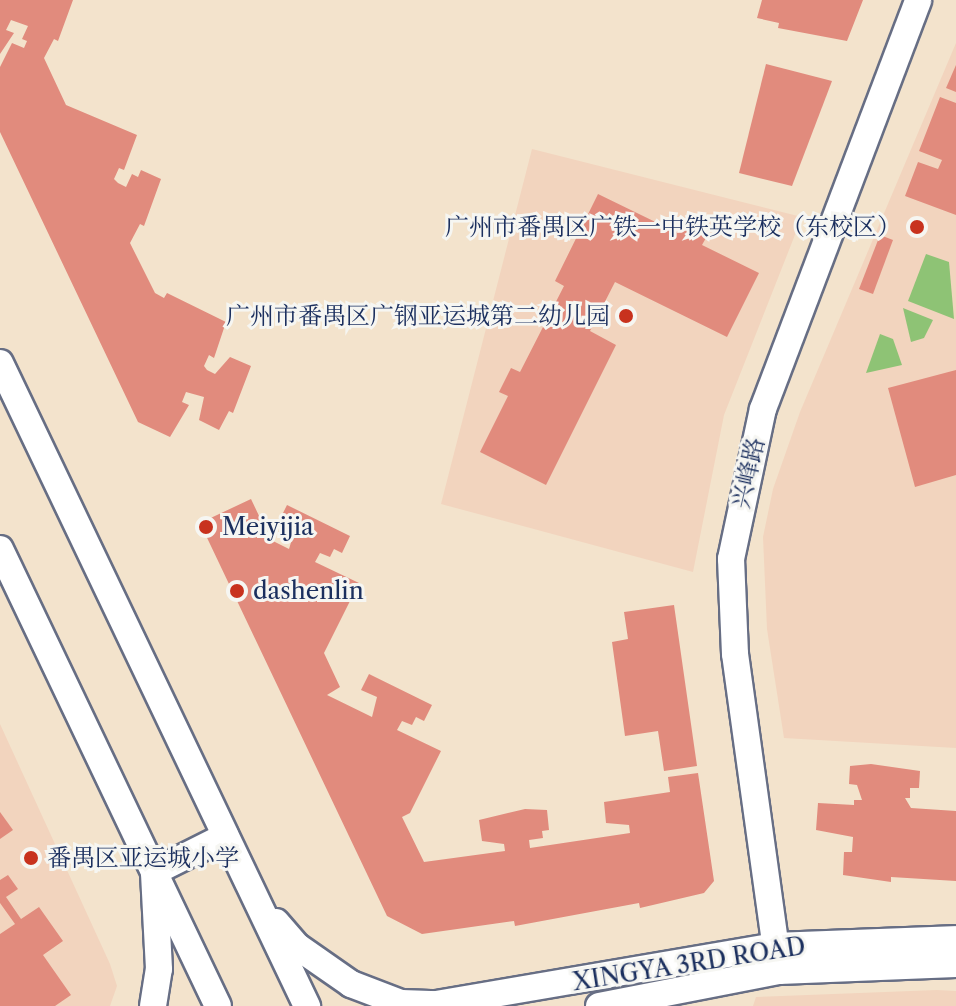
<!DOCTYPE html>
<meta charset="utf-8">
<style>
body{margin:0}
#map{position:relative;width:956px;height:1006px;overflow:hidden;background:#f3e3cc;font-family:"Libre Caslon Text","Noto Serif SC",serif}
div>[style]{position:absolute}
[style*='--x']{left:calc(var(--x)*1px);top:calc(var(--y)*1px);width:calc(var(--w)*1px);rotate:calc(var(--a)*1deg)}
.built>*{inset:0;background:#f2d4be}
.green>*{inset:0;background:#8ec375}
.building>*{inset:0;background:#e18b7d}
.roads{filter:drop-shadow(2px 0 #676e84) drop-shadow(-2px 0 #676e84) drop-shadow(0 2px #676e84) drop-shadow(0 -2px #676e84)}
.minor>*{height:26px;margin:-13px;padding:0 13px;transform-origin:13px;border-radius:13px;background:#fff}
.dots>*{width:22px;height:22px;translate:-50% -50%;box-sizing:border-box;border:4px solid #f6f6f2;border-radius:50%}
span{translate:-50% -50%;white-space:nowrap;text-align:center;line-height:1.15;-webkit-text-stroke:6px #f6f6f2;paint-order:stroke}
.poi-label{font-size:24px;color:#1b2f5e}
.right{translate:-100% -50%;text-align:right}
.left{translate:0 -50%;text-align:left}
.street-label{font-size:24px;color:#1b2f5e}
</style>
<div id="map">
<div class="built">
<div style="clip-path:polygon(956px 43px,956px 748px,784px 738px,767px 629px,763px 537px,773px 489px,800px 412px)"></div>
<div style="clip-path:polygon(532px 149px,802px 217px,724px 415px,693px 572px,441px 504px)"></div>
<div style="clip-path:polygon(0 724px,110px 964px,117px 986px,110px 1006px,0 1006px)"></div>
<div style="clip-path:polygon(937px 990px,956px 991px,956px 1006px,753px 1006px,756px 997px)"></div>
</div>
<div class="green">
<div style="clip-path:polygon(926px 254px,949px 262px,954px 319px,908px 301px)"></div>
<div style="clip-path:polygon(903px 308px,933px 320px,924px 338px,911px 342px)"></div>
<div style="clip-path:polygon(880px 334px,893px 339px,902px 365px,866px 373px)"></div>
</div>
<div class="building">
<div style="clip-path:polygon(0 0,73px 0,58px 41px,54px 39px,44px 58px,66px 105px,137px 135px,124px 170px,119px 168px,114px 179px,118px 183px,126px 187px,132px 174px,138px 177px,141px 170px,161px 179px,144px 226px,140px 224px,130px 243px,155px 293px,164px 298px,167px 293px,226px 322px,214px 358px,209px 355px,204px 366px,207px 370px,215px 374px,230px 357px,251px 366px,233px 413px,229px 411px,219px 430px,199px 420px,204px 397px,186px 392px,182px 402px,189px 405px,170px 437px,138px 422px,0 132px,0 67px,12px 43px,24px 48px,27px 41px,22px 39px,28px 26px,11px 20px,6px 30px,14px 33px,0 54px)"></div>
<div style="clip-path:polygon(762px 0,863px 0,847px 41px,778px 28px,779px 23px,757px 18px)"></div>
<div style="clip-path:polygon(766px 64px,832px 81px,792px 186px,739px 173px)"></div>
<div style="clip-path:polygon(956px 65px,956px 92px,946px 88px)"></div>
<div style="clip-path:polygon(940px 97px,956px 103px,956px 215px,905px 196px,918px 162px,938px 169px,942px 160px,919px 151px)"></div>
<div style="clip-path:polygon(598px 194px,678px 233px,683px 224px,707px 236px,702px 245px,759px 273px,727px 337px,615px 282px,590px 331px,616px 345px,546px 485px,480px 452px,508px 396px,499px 392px,511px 368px,520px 372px,564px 286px,555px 281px)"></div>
<div style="clip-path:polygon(880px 235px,893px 240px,873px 294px,859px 289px)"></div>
<div style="clip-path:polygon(956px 370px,956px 475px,915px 487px,888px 388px)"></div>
<div style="clip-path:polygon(251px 499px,261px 520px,245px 527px,289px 549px,295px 529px,279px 521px,287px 505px,350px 536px,342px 553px,334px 549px,330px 557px,320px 553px,315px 562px,359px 583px,324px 653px,340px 687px,327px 695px,372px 717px,377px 697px,361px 690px,369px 674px,432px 705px,424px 721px,416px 717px,412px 725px,402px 721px,397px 730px,441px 751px,410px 813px,402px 817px,424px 862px,505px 851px,504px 844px,482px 841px,479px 820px,525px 809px,547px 810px,549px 830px,542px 831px,543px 838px,529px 840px,530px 848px,630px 833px,629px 825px,606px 823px,604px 802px,670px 792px,668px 777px,698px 773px,714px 881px,704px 893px,640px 908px,639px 903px,515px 926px,514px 921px,422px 934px,387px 916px,200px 523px)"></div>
<div style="clip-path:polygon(674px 605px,697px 766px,664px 771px,658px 731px,625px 736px,612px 642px,628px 639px,624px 612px)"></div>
<div style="clip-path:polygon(871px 764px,920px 771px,919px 788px,910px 788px,910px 798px,905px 798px,911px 808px,956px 811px,956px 881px,891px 877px,891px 882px,843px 875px,844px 852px,852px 852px,853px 837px,816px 830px,818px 803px,854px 805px,854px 800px,862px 800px,857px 785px,849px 784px,850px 766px)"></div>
<div style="clip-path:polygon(0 812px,13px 830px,0 839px)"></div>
<div style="clip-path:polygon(8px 875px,18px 889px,6px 897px,21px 919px,39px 907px,63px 941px,43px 955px,71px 995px,55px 1006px,0 1006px,0 934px,15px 924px,0 903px,0 880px)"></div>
</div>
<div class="roads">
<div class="minor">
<div style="--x:0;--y:363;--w:713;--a:64.48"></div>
<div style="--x:0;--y:549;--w:506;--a:64.5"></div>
<div style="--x:276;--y:922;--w:33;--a:49"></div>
<div style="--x:298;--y:947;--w:65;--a:34.9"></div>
<div style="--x:351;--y:984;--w:53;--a:20.8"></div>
<div style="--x:401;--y:1003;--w:37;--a:2"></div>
<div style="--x:779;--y:971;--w:320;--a:-97.9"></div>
<div style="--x:735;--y:654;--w:95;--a:-92.4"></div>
<div style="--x:731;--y:559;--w:153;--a:-78"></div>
<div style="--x:763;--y:409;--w:437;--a:-69.2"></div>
<div style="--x:153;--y:1006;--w:37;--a:-81"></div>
<div style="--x:159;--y:969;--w:97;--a:-93"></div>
<div style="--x:154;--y:872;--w:80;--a:-26.6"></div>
<div style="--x:424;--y:1006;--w:355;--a:-9.7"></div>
<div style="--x:774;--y:946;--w:182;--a:-2.2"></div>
<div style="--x:599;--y:1006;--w:183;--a:-11"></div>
<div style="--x:779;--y:971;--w:177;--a:-2.3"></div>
</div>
</div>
<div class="dots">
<div style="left:917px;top:227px;background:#c8321e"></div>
<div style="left:626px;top:316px;background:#c8321e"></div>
<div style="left:206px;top:527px;background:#c8321e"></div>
<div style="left:237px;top:591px;background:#c8321e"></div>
<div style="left:31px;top:858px;background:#c8321e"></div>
</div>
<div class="poi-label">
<span class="right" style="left:901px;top:227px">广州市番禺区广铁一中铁英学校（东校区）</span>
<span class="right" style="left:610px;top:316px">广州市番禺区广钢亚运城第二幼儿园</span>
<span class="left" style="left:222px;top:527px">Meiyijia</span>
<span class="left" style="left:253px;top:591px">dashenlin</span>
<span class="left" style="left:47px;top:858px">番禺区亚运城小学</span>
</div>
<div class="street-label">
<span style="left:748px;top:473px;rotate:-77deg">兴峰路</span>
<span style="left:689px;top:964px;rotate:-9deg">XINGYA 3RD ROAD</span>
</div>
</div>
